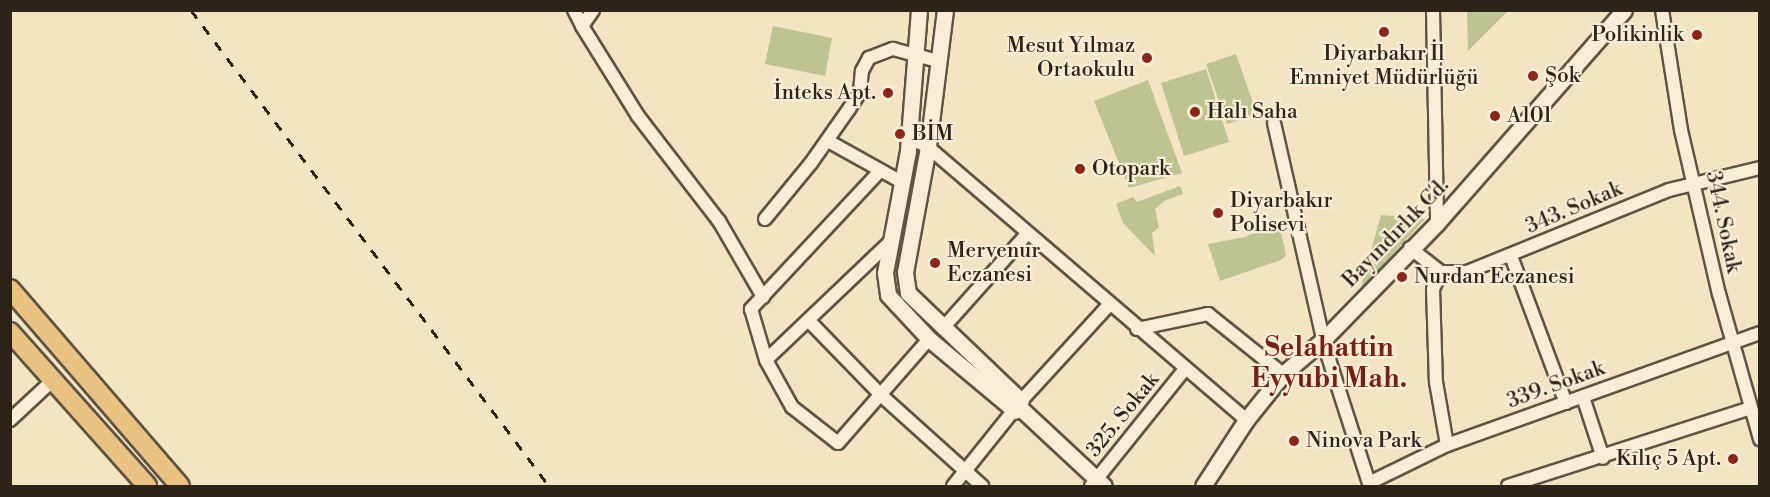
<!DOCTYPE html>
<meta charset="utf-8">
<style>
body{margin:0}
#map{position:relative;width:1770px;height:497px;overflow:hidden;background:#f4e5c2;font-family:"Libre Bodoni",serif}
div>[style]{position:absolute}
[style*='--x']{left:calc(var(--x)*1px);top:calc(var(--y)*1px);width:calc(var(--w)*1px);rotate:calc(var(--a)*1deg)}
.green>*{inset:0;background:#bdc492}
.roads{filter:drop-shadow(2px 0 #5e5443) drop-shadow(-2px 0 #5e5443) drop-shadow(0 2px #5e5443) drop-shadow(0 -2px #5e5443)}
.minor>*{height:12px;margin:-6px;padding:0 6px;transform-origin:6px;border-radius:6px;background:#f8eed7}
.tertiary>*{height:15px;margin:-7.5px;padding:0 7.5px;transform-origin:7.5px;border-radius:7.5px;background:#f8eed7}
.primary>*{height:18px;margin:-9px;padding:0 9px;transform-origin:9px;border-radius:9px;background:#eac281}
.rail>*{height:3px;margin-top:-1.5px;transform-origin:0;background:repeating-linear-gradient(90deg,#2c2319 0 10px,transparent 0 20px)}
.dots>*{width:16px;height:16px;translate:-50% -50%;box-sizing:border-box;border:3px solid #f8eed7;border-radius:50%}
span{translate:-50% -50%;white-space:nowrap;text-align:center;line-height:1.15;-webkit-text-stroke:4.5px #f8eed7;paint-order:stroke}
.poi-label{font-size:21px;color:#2c2319}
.right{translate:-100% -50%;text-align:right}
.left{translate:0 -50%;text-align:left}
.street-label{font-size:21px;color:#2c2319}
.district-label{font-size:27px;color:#7a1f14;font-weight:700}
.frame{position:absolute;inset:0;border:12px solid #2c2319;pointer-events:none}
</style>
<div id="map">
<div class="green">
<div style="clip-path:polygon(1467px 10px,1508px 10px,1508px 11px,1468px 51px)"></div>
<div style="clip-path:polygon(773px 26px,832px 38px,825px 76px,765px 64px)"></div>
<div style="clip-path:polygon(1236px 54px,1257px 115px,1227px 124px,1206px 64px)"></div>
<div style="clip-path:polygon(1206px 69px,1229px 142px,1184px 156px,1161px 83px)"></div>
<div style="clip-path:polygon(1148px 80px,1182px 173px,1129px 188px,1094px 101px)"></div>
<div style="clip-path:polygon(1180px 186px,1183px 194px,1164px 201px,1155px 209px,1159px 227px,1152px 233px,1155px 256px,1123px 223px,1116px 204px,1133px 197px,1137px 202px)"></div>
<div style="clip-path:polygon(1381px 215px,1425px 219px,1360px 290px)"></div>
<div style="clip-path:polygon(1279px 223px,1286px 255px,1281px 260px,1220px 281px,1208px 244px,1245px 237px)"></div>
</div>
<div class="roads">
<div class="minor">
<div style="--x:574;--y:10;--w:18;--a:63"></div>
<div style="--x:582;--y:26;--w:19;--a:-55"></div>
<div style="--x:1433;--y:10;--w:213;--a:88.9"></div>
<div style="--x:1662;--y:10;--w:121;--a:81"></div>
<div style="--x:1681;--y:130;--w:168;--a:77"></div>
<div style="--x:1719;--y:294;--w:151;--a:74.2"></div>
<div style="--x:582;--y:26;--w:106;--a:58.1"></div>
<div style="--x:638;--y:116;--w:133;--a:52.4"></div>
<div style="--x:719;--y:221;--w:88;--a:59.9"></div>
<div style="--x:1274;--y:123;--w:230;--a:77.2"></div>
<div style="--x:1325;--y:347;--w:146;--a:72.1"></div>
<div style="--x:909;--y:137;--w:21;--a:28"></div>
<div style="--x:928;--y:147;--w:419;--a:40.6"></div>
<div style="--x:828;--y:141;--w:82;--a:29.1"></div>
<div style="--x:880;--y:171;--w:189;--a:133.1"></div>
<div style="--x:751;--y:309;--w:53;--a:73.6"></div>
<div style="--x:766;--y:360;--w:54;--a:61"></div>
<div style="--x:792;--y:407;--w:58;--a:38"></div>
<div style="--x:838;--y:443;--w:138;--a:-48.8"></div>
<div style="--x:765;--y:219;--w:72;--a:-50.6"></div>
<div style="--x:811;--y:163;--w:66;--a:-54.9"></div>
<div style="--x:849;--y:109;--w:20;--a:-57"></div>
<div style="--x:860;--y:92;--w:21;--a:-85"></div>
<div style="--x:862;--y:71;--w:15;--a:-62"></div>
<div style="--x:869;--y:58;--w:26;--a:-21"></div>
<div style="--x:893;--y:49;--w:47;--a:14.9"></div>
<div style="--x:1410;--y:248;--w:39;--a:38"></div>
<div style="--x:1441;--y:272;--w:26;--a:0"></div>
<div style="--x:1467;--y:272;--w:218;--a:-22.1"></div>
<div style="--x:1669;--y:190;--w:94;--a:-13.6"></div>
<div style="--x:1511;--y:256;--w:157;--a:69.5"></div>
<div style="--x:1441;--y:272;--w:19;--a:115"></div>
<div style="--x:1433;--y:289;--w:93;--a:88.2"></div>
<div style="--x:1436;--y:382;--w:64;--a:80.1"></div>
<div style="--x:810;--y:322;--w:103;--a:45.8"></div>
<div style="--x:882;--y:396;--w:135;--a:42"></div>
<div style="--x:943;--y:328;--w:126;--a:-48.2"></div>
<div style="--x:1137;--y:329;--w:73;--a:-11.9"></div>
<div style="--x:1208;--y:314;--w:96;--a:38.7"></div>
<div style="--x:766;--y:360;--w:175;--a:-43.6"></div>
<div style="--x:1583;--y:397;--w:64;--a:71.8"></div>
<div style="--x:10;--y:420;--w:59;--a:-42.9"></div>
<div style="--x:1369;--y:483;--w:87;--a:-26"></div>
<div style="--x:1447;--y:445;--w:332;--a:-19.7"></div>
<div style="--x:953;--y:486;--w:109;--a:-51.3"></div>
<div style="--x:1021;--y:401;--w:130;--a:-47.5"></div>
<div style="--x:1091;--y:486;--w:150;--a:-51.2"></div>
<div style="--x:1508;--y:486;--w:255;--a:-17.8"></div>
</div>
<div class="tertiary">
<div style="--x:919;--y:10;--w:141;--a:94.5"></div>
<div style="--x:908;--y:151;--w:124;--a:100.7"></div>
<div style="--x:885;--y:273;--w:22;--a:82"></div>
<div style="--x:888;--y:295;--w:60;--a:47"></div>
<div style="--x:929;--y:339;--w:112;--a:39.9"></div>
<div style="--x:945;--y:10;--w:138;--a:97.1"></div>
<div style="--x:928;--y:147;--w:127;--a:100.4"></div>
<div style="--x:905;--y:272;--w:21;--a:82"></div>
<div style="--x:908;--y:293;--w:156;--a:43.7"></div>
<div style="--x:1018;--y:406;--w:117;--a:42.9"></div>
<div style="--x:1203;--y:486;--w:79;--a:-56.9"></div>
<div style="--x:1246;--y:420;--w:59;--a:-51.2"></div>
<div style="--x:1283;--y:374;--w:52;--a:-40.4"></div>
<div style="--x:1323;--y:340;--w:163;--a:-45.7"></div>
<div style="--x:1437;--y:223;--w:283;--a:-48.7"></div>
</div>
<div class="primary">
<div style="--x:10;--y:289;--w:260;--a:49.2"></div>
<div style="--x:10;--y:332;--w:206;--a:48.3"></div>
</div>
</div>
<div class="rail">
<div style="--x:191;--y:10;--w:596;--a:53.05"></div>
</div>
<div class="dots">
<div style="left:1384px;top:32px;background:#8f2418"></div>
<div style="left:1697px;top:35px;background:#8f2418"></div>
<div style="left:1147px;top:58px;background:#8f2418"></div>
<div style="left:1533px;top:76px;background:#8f2418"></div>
<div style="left:888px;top:93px;background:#8f2418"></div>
<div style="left:1195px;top:112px;background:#8f2418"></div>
<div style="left:1495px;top:116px;background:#8f2418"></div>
<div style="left:900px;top:134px;background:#8f2418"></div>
<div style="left:1080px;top:169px;background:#8f2418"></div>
<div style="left:1218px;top:213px;background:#8f2418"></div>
<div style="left:935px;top:263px;background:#8f2418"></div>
<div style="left:1402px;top:277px;background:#8f2418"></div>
<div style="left:1294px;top:441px;background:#8f2418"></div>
<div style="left:1733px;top:459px;background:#8f2418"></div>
</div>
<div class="poi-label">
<span class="right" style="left:1684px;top:35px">Polikinlik</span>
<span class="right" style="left:1135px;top:58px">Mesut Yılmaz<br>Ortaokulu</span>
<span style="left:1384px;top:66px">Diyarbakır İl<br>Emniyet Müdürlüğü</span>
<span class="left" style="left:1545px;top:76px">Şok</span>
<span class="right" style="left:876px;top:93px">İnteks Apt.</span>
<span class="left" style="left:1207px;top:112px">Halı Saha</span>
<span class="left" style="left:1507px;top:116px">A101</span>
<span class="left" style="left:912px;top:134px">BİM</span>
<span class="left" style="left:1092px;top:169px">Otopark</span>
<span class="left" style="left:1230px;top:213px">Diyarbakır<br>Polisevi</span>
<span class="left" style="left:947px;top:263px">Mervenur<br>Eczanesi</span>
<span class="left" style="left:1414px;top:277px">Nurdan Eczanesi</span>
<span class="left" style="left:1306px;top:441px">Ninova Park</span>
<span class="right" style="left:1721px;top:459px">Kılıç 5 Apt.</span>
</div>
<div class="street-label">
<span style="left:1574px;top:208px;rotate:-23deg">343. Sokak</span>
<span style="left:1723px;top:222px;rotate:78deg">344. Sokak</span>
<span style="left:1396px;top:233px;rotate:-46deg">Bayındırlık Cd.</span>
<span style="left:1556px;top:385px;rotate:-20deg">339. Sokak</span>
<span style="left:1123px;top:415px;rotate:-51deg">325. Sokak</span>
</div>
<div class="district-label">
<span style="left:1329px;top:364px">Selahattin<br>Eyyubi Mah.</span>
</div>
<div class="frame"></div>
</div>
